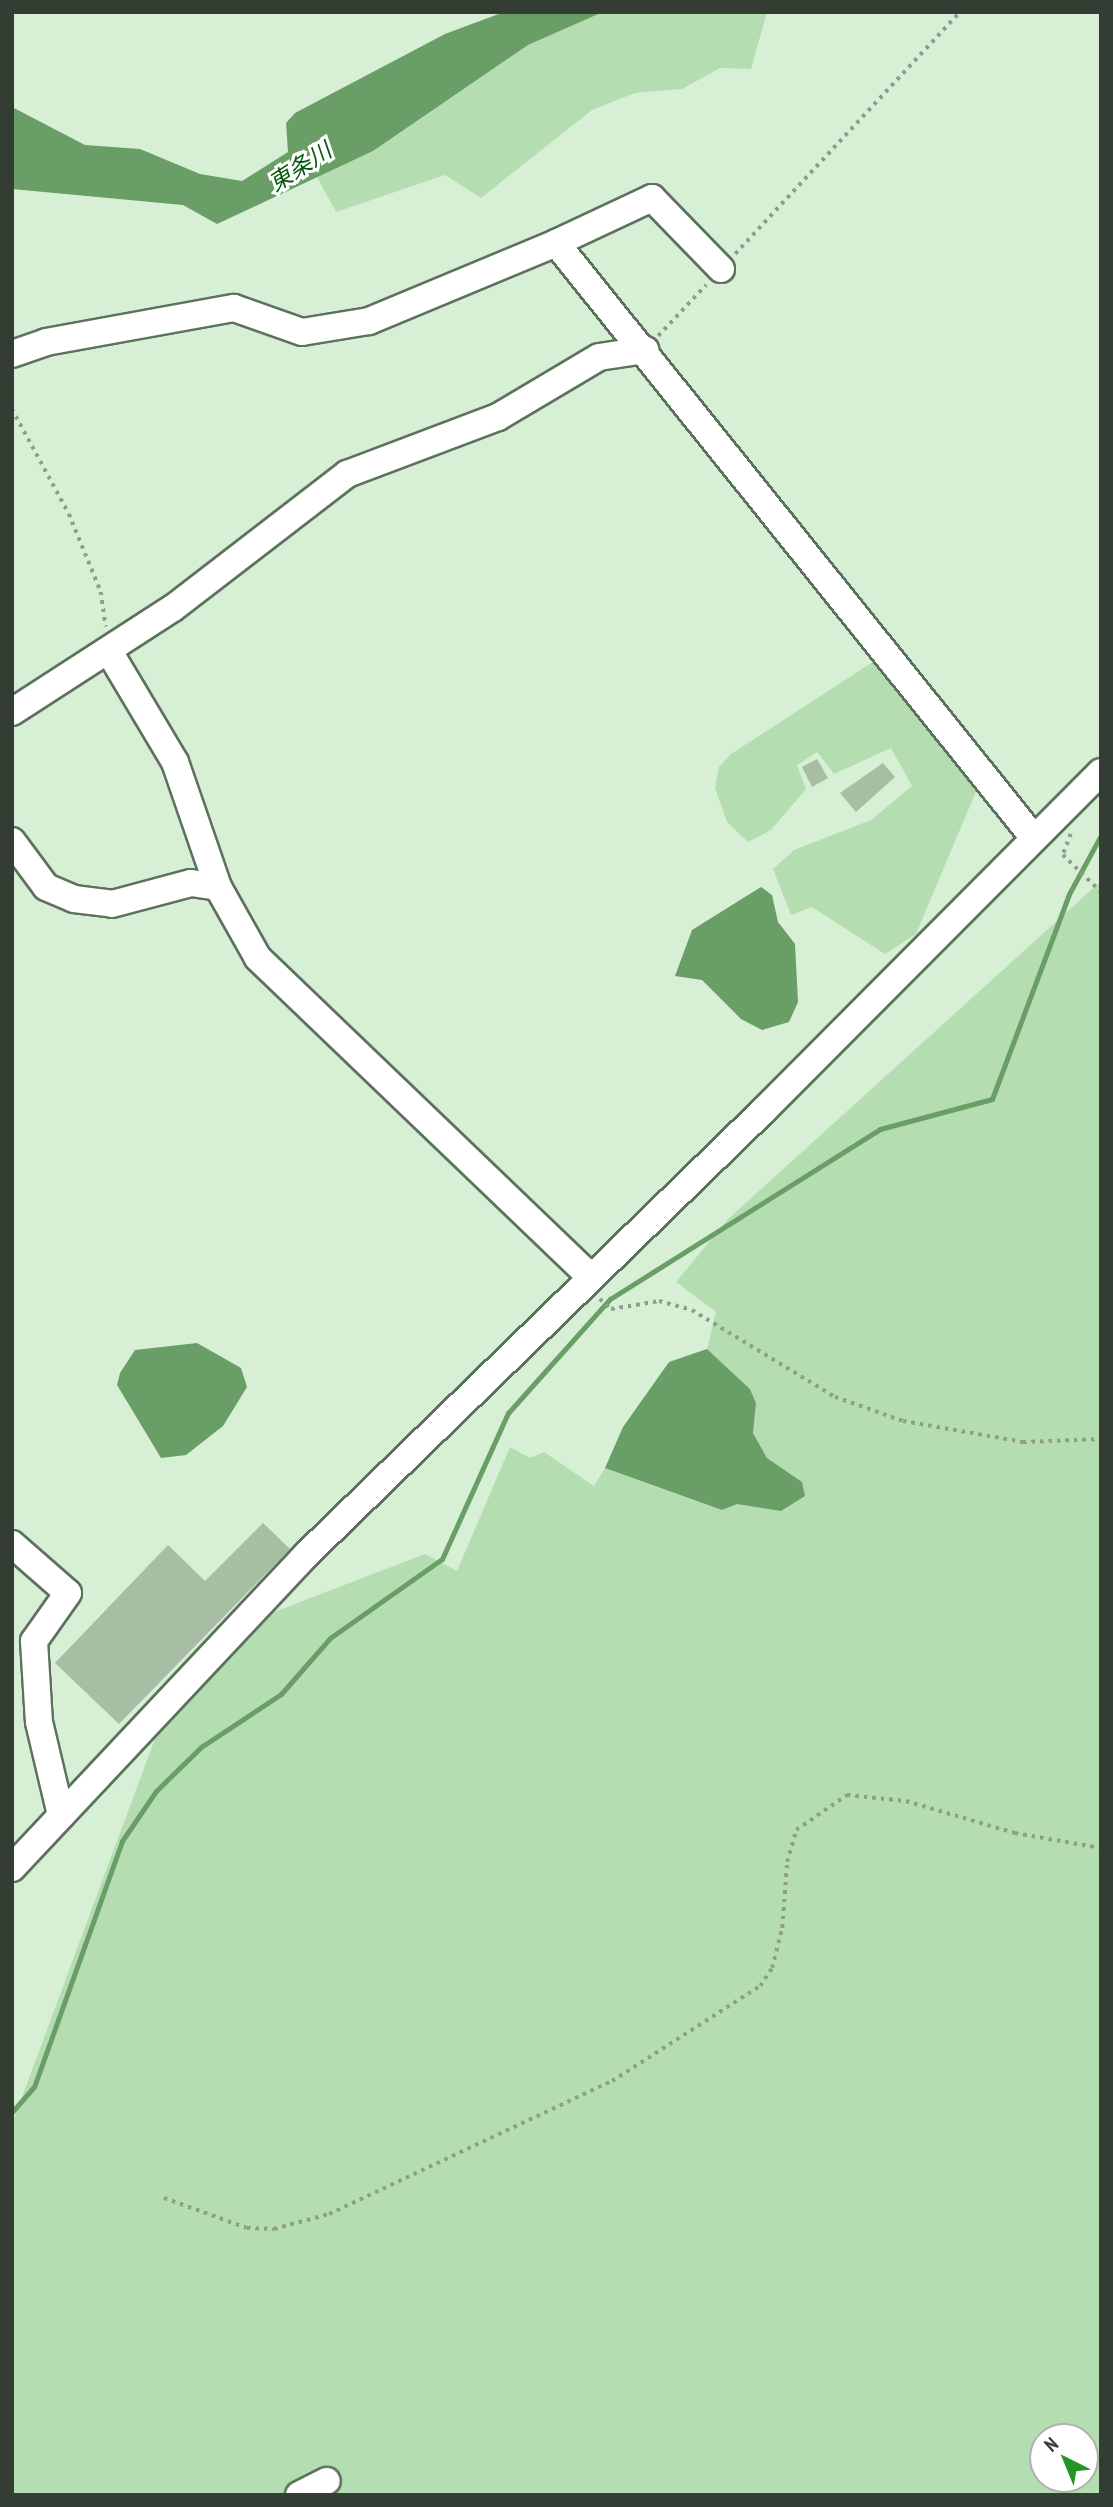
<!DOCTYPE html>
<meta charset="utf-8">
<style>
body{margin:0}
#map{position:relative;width:1113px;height:2507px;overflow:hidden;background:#d7efd5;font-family:"PT Sans Narrow","Noto Sans JP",sans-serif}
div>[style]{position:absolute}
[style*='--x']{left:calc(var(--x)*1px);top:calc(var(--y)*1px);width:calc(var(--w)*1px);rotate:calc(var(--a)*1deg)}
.green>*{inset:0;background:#b4deb1}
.water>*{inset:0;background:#699e66}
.stream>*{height:5px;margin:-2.5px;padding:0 2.5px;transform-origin:2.5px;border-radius:2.5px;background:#699e66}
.building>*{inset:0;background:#a7bea5}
.path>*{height:3.5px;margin-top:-1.75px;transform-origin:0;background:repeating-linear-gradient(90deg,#8d9e8b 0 3.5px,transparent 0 8.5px)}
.roads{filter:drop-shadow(2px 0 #5d725c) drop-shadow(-2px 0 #5d725c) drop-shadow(0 2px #5d725c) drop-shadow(0 -2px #5d725c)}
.minor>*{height:26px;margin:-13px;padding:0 13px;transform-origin:13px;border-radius:13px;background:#fff}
span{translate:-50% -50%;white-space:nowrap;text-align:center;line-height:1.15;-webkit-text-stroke:6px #fff;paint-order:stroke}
.water-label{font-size:23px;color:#06590c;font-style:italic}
.frame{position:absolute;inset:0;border:14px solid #343d33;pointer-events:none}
.north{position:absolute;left:1029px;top:2423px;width:70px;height:70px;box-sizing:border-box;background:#fff;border:2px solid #aeb1ad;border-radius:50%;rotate:317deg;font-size:19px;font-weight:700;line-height:28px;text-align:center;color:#343d33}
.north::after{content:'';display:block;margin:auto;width:24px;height:32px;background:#229727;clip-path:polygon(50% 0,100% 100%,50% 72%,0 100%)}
</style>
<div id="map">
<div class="green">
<div style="clip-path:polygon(603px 12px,767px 12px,751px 69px,720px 68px,682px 89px,635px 93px,592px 110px,481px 198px,445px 175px,336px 212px,317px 177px,373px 151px,528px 45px)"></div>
<div style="clip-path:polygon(879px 658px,980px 782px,916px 934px,885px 954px,812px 907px,791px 915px,773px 869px,794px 850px,871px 820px,912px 786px,891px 748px,834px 774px,817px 752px,797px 765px,806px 789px,771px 830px,748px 842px,727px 822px,715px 788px,719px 767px,731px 754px)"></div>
<div style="clip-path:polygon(evenodd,1101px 881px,1101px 2495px,12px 2495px,12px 2124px,166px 1709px,274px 1612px,425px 1554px,457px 1571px,510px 1447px,530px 1458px,544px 1452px,594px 1486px,605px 1468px,722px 1510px,737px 1503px,781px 1511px,802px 1482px,767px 1458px,753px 1433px,756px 1403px,750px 1389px,707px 1349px,716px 1312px,676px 1282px,728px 1219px,1101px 881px,1043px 2437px,1085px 2437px,1085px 2479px,1043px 2479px,1043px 2437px)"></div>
</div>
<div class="water">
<div style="clip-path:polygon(504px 12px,603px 12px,528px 45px,373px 151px,217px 224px,183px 205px,12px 189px,12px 107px,85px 145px,140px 149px,200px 174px,242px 181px,288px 152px,286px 123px,295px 113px,445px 34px)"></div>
<div style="clip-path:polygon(761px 887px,772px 895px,778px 922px,795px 944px,798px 1002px,789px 1022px,762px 1030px,741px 1019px,702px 980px,675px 976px,692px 930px)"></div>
<div style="clip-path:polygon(197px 1343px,241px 1368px,247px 1387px,223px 1426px,186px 1455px,161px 1458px,117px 1385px,120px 1373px,135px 1350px)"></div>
<div style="clip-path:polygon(707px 1349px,750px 1389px,756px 1403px,753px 1433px,767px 1458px,802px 1482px,805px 1496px,781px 1511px,737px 1504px,722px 1510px,605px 1468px,623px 1427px,669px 1362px)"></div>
</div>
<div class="stream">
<div style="--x:12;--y:2112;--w:33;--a:-49"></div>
<div style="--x:34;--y:2087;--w:261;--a:-70.3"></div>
<div style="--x:122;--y:1841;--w:60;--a:-55.8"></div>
<div style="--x:156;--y:1791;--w:63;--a:-44.4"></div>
<div style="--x:201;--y:1747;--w:96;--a:-33.5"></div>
<div style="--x:281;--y:1694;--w:74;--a:-48.8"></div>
<div style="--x:330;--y:1638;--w:137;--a:-35.2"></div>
<div style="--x:442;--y:1559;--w:160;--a:-65.7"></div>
<div style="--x:508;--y:1413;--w:153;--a:-48.2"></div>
<div style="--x:610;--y:1299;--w:319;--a:-32.2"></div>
<div style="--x:880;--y:1129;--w:116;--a:-15"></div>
<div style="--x:992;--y:1099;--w:219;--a:-69.4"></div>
<div style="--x:1069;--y:894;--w:67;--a:-61.5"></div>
</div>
<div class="building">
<div style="clip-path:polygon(817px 759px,828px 778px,812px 787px,802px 767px)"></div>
<div style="clip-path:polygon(883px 763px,895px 777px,856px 812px,840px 793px)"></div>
<div style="clip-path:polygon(263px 1523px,290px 1549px,119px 1724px,55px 1663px,168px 1545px,205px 1581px)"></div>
</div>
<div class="path">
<div style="--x:735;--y:254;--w:330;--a:-47.1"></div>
<div style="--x:658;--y:336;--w:70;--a:-46.7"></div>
<div style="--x:12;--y:409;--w:119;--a:61.5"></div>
<div style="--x:69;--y:514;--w:84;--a:67.7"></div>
<div style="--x:101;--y:592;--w:35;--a:82"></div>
<div style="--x:1071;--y:834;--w:22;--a:111"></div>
<div style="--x:1063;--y:855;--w:53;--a:44.2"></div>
<div style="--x:600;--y:1299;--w:15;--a:42"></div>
<div style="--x:611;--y:1309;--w:49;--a:-9.5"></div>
<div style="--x:659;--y:1301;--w:34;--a:15"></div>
<div style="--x:692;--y:1310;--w:167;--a:31.3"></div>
<div style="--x:835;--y:1397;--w:72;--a:19.4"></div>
<div style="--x:903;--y:1421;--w:122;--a:9.9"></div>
<div style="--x:1023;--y:1442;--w:78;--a:-2.2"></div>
<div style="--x:164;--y:2198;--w:88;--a:19.9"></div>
<div style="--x:247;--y:2228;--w:27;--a:2"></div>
<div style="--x:274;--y:2229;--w:57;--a:-15.3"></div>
<div style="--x:329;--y:2214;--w:313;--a:-25.2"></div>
<div style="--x:612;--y:2081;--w:176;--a:-32.7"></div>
<div style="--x:760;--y:1986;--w:22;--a:-56"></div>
<div style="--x:772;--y:1968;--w:41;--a:-76"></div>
<div style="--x:782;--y:1928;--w:66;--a:-85.7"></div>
<div style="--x:787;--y:1862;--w:33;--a:-74"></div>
<div style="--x:796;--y:1830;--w:62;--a:-34.5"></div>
<div style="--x:847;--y:1795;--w:59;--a:5.8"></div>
<div style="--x:906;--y:1801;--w:114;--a:16.4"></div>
<div style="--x:1015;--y:1833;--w:87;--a:9.9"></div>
</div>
<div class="roads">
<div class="minor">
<div style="--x:556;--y:243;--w:106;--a:-25.1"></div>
<div style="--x:652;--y:198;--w:99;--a:45.8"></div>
<div style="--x:12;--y:354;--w:36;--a:-19"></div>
<div style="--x:46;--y:342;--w:191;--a:-10.3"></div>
<div style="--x:234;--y:308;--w:72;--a:19.4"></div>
<div style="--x:302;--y:332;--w:68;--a:-9.3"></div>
<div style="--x:369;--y:321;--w:203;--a:-22.6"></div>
<div style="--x:556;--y:243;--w:762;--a:51.23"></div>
<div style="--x:110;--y:653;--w:127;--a:59.2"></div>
<div style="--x:175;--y:762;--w:132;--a:71"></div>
<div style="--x:218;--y:887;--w:81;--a:60.6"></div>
<div style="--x:258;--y:958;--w:458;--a:43.8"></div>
<div style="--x:12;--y:712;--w:192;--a:-32.9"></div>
<div style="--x:173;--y:608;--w:220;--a:-37.6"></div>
<div style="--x:347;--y:474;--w:161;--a:-20.7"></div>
<div style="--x:498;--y:417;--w:117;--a:-30.7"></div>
<div style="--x:599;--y:357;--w:47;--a:-8.7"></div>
<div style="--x:12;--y:841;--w:57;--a:53.5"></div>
<div style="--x:46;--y:887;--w:30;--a:23"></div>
<div style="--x:74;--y:899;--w:38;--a:7"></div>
<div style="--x:112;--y:904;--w:82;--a:-14.9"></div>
<div style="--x:191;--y:883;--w:27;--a:8"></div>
<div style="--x:12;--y:1544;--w:74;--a:41.2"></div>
<div style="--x:68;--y:1593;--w:59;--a:125.3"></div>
<div style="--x:34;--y:1641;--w:81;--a:86.5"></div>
<div style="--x:39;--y:1722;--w:96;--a:76.7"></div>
<div style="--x:12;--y:1868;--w:431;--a:-46.8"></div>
<div style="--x:307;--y:1554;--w:637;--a:-44.17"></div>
<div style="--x:764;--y:1110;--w:477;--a:-45.1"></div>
<div style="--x:299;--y:2495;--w:31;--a:-27"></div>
</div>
</div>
<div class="water-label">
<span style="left:300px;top:167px;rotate:-33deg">東条川</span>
</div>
<div class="frame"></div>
<div class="north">N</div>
</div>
